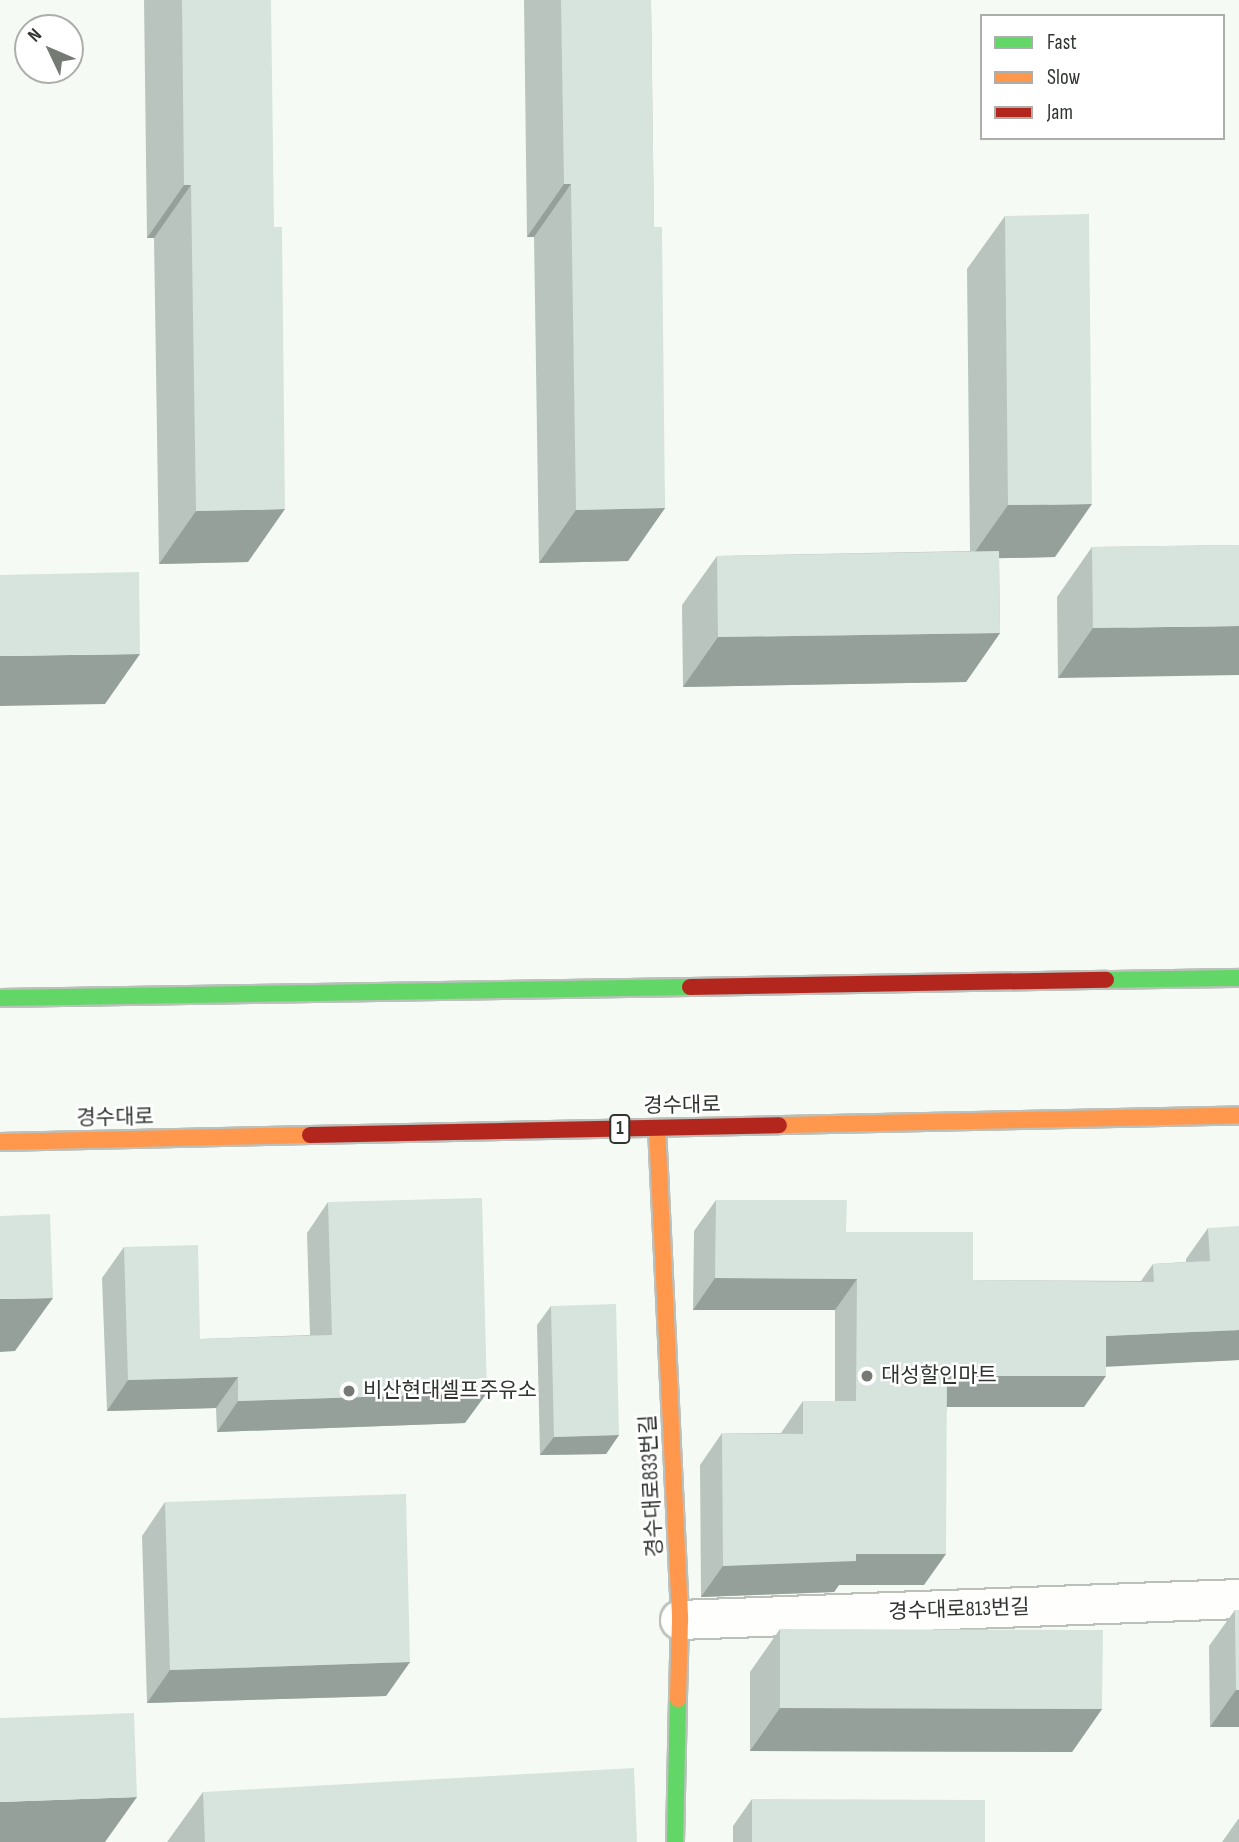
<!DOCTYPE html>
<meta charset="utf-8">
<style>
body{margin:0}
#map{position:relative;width:1239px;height:1842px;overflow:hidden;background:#f5fbf4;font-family:"Sofia Sans Condensed","Noto Sans KR",sans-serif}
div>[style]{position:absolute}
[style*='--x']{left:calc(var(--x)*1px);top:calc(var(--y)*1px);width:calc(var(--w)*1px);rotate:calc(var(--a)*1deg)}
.roads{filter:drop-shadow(2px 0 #bbc0bb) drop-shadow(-2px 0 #bbc0bb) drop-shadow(0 2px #bbc0bb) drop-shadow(0 -2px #bbc0bb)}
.street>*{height:38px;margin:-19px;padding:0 19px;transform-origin:19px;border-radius:19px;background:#fefefd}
.fast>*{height:16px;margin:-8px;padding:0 8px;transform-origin:8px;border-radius:8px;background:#63d668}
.slow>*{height:16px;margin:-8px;padding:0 8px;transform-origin:8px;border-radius:8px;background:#ff974d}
.jam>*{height:16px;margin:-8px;padding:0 8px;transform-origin:8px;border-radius:8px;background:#b3261e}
.wall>*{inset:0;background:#b9c4bf}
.shaded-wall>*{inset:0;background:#96a09b}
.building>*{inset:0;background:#d7e4de}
.dots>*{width:19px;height:19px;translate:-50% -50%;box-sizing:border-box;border:4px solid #fff;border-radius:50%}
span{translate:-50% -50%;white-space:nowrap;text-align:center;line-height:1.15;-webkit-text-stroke:5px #fff;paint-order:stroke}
.shield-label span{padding:2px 5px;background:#fff;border:2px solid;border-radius:5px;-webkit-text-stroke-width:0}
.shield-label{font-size:19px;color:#303530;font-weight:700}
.street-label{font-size:21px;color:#303530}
.poi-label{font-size:21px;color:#303530}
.left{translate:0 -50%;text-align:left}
.legend{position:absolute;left:980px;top:14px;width:245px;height:126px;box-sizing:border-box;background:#fff;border:2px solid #acaeac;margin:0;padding:9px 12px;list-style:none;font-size:21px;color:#303530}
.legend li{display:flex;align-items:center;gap:14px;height:35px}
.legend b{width:35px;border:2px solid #acaeac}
.north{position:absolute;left:14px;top:14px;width:70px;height:70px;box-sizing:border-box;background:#fff;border:2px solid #acaeac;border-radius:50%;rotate:314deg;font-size:19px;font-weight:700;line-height:28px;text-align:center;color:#303530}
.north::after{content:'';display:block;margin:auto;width:24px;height:32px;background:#757a75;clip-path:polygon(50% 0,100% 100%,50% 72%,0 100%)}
</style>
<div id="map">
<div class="roads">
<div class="street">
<div style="--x:680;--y:1620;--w:559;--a:-2.15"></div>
</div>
<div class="fast">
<div style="--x:1106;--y:980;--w:133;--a:-0.9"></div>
<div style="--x:0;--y:998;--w:690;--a:-0.91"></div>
<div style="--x:675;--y:1842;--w:143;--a:-88.8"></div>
</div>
<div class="slow">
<div style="--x:779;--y:1125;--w:460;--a:-1.2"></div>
<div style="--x:657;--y:1128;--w:493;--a:87.3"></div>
<div style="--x:680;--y:1620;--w:79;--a:91.5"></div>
<div style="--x:0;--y:1142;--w:310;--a:-1.3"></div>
</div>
<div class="jam">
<div style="--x:690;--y:987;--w:416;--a:-1"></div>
<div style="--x:310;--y:1135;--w:469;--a:-1.2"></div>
</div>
</div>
<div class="wall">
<div style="clip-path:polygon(144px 0,271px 0,248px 562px,159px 564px,154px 238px,147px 238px)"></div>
<div style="clip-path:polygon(524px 0,651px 0,654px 227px,665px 508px,628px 561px,539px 563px,534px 237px,527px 237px)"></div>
<div style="clip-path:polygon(1005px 216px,1055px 557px,999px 558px,1000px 633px,966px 682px,683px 687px,682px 605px,717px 556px,970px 551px,967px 269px)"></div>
<div style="clip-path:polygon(1239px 545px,1058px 678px,1057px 597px,1092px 547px)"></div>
<div style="clip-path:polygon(716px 1200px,846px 1232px,973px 1280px,1141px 1281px,1153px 1264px,1186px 1262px,1186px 1259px,1208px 1228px,1239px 1360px,1106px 1366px,1084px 1407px,947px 1407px,924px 1585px,839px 1585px,834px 1592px,701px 1597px,700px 1465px,722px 1433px,781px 1433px,803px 1401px,835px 1401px,835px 1310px,693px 1310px,694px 1231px)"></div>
<div style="clip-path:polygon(328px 1202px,465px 1423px,217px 1432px,216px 1408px,107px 1411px,102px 1278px,124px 1247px,200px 1339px,310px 1335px,307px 1233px)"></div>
<div style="clip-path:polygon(551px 1306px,619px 1435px,606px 1454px,540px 1455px,537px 1325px)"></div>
<div style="clip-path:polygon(165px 1502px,410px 1662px,386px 1696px,147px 1703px,142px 1536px)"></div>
<div style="clip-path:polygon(1235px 1610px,1239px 1727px,1210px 1727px,1209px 1646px)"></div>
<div style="clip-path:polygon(780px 1629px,1102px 1709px,1072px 1752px,750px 1751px,750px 1672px)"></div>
<div style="clip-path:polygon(203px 1792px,637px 1842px,167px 1842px)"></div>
<div style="clip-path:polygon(752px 1799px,985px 1842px,733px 1842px,733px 1826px)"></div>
<div style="clip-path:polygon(1239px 1818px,1239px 1842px,1222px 1842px)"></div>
</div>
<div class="shaded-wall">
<div style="clip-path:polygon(564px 184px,571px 184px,534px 237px,527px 237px)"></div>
<div style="clip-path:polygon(184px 185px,191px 185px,154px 238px,147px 238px)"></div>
<div style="clip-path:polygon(1092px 504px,1055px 557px,970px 559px,1008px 505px)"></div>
<div style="clip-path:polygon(665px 508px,628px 561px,539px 563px,576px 510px)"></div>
<div style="clip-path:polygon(285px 509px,248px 562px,159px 564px,196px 511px)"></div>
<div style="clip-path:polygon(1239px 626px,1239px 675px,1058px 678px,1093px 628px)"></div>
<div style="clip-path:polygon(1000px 633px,966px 682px,683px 687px,718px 637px)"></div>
<div style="clip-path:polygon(140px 654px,105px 704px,0 706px,0 656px)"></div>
<div style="clip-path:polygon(715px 1278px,857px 1279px,835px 1310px,693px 1310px)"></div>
<div style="clip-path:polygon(53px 1298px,15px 1351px,0 1352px,0 1299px)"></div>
<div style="clip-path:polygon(1239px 1330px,1239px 1360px,1084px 1368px,1106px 1336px)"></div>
<div style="clip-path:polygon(947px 1376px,1106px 1376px,1084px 1407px,925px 1407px)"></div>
<div style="clip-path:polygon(238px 1377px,216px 1408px,107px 1411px,128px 1380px)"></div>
<div style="clip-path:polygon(487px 1393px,465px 1423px,217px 1432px,238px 1401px)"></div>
<div style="clip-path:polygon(619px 1435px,606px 1454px,540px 1455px,554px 1437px)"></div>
<div style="clip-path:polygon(856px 1554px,946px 1554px,924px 1585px,839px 1585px,834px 1592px,701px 1597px,723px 1566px)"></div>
<div style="clip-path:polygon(410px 1662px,386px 1696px,147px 1703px,170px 1670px)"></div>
<div style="clip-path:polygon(1236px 1690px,1239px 1690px,1239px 1727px,1210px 1727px)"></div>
<div style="clip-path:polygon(780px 1708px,1102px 1709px,1072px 1752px,750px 1751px)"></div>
<div style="clip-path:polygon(137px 1797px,105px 1842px,0 1842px,0 1802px)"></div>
</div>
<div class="building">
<div style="clip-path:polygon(182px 0,271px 0,274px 227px,282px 227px,285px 509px,196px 511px,191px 185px,184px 185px)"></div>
<div style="clip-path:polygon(561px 0,651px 0,654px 227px,662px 227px,665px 508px,576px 510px,571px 184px,564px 184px)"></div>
<div style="clip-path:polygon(1089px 214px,1092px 504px,1008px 505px,1005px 216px)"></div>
<div style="clip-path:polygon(1239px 545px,1239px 626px,1093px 628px,1092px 547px)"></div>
<div style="clip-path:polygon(999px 551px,1000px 633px,718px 637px,717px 556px)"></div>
<div style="clip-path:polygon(139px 572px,140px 654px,0 656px,0 575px)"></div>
<div style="clip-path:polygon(482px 1198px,487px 1393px,238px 1401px,238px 1377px,128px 1380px,124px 1247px,198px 1245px,200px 1339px,332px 1335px,328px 1202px)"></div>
<div style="clip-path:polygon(716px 1200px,847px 1200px,846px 1232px,973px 1232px,973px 1280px,1154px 1282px,1153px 1264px,1210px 1261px,1208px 1228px,1239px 1226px,1239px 1330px,1106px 1336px,1106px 1376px,947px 1376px,946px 1554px,856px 1554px,856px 1561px,723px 1566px,722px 1433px,803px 1434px,803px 1401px,856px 1401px,857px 1279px,715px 1278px)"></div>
<div style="clip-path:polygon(50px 1214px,53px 1298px,0 1299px,0 1216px)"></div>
<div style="clip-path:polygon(616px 1304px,619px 1435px,554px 1437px,551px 1306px)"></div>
<div style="clip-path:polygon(406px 1494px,410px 1662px,170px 1670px,165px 1502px)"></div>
<div style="clip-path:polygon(1235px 1610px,1239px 1610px,1239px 1690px,1236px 1690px)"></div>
<div style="clip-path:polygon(780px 1629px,1103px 1630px,1102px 1709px,780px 1708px)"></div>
<div style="clip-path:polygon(134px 1713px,137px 1797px,0 1802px,0 1718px)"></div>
<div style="clip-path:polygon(634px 1768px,637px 1842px,205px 1842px,203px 1792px)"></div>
<div style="clip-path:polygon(752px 1799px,985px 1800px,985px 1842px,752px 1842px)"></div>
</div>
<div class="dots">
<div style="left:867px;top:1376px;background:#757a75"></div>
<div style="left:349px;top:1391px;background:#757a75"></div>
</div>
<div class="shield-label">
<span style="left:620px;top:1129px">1</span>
</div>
<div class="street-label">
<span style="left:682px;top:1106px;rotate:-1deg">경수대로</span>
<span style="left:115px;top:1118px;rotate:-1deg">경수대로</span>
<span style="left:652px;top:1486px;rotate:-93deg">경수대로833번길</span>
<span style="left:959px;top:1610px;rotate:-2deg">경수대로813번길</span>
</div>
<div class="poi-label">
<span class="left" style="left:881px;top:1376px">대성할인마트</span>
<span class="left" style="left:363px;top:1391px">비산현대셀프주유소</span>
</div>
<ul class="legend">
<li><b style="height:9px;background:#63d668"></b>Fast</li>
<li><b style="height:9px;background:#ff974d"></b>Slow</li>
<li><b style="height:9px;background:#b3261e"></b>Jam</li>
</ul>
<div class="north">N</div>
</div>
